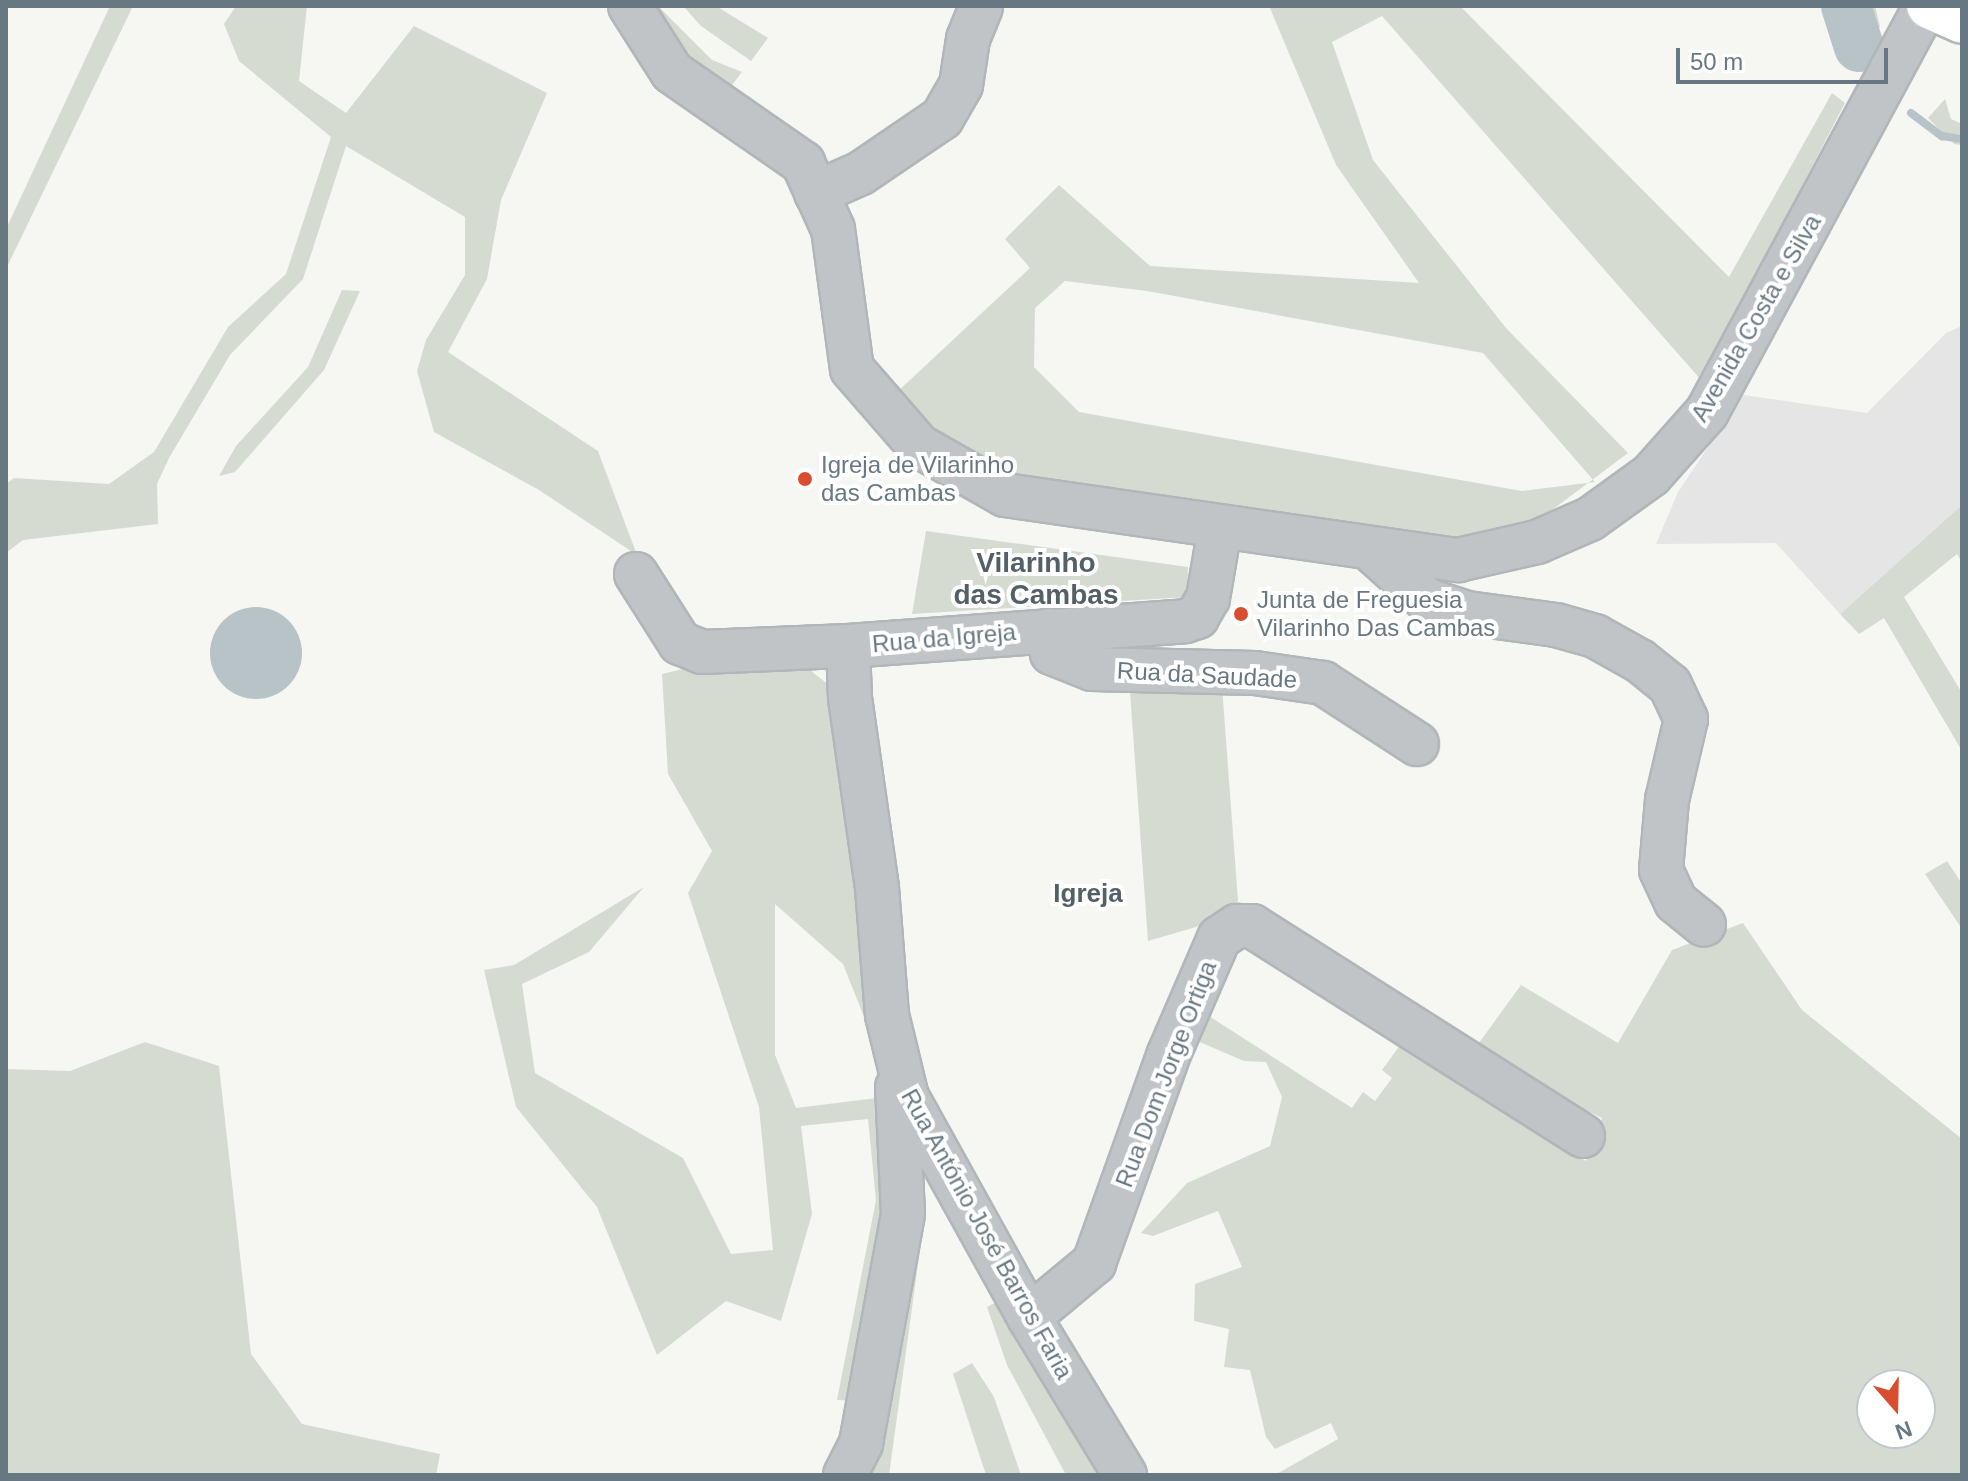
<!DOCTYPE html>
<meta charset="utf-8">
<style>
body{margin:0}
#map{position:relative;width:1968px;height:1481px;overflow:hidden;background:#f6f6f3;font-family:Helvetica,sans-serif}
div>[style]{position:absolute}
[style*='--x']{left:calc(var(--x)*1px);top:calc(var(--y)*1px);width:calc(var(--w)*1px);rotate:calc(var(--a)*1deg)}
.built>*{inset:0;background:#e4e5e4}
.green>*{inset:0;background:#d6dbd2}
.water>*{inset:0;background:#b7c3c6}
.round{border-radius:50%}
.stream>*{height:8px;margin:-4px;padding:0 4px;transform-origin:4px;border-radius:4px;background:#b7c3c6}
.river>*{height:50px;margin:-25px;padding:0 25px;transform-origin:25px;border-radius:25px;background:#b7c3c6}
.roads{filter:drop-shadow(2px 0 #b1b6b9) drop-shadow(-2px 0 #b1b6b9) drop-shadow(0 2px #b1b6b9) drop-shadow(0 -2px #b1b6b9)}
.minor>*{height:42px;margin:-21px;padding:0 21px;transform-origin:21px;border-radius:21px;background:#c0c4c7}
.major>*{height:44px;margin:-22px;padding:0 22px;transform-origin:22px;border-radius:22px;background:#fff}
.dots>*{width:22px;height:22px;translate:-50% -50%;box-sizing:border-box;border:4px solid #fff;border-radius:50%}
span{translate:-50% -50%;white-space:nowrap;text-align:center;line-height:1.15;-webkit-text-stroke:8px #fff;paint-order:stroke}
.street-label{font-size:24px;color:#677882}
.poi-label{font-size:24px;color:#677882}
.left{translate:0 -50%;text-align:left}
.neighbourhood-label{font-size:26px;color:#546068;font-weight:700}
.quarter-label{font-size:28px;color:#546068;font-weight:700}
.frame{position:absolute;inset:0;border:8px solid #677882;pointer-events:none}
.north{position:absolute;left:1856px;top:1369px;width:80px;height:80px;box-sizing:border-box;background:#fff;border:2px solid #c2c9cd;border-radius:50%;rotate:160deg;font-size:22px;font-weight:700;line-height:32px;text-align:center;color:#677882}
.north::after{content:'';display:block;margin:auto;width:28px;height:36px;background:#d94e30;clip-path:polygon(50% 0,100% 100%,50% 72%,0 100%)}
.scale{position:absolute;left:1676px;top:48px;width:212px;height:36px;box-sizing:border-box;border:4px solid #677882;border-top:0;padding-left:10px;font-size:24px;line-height:28px;white-space:nowrap;color:#677882;-webkit-text-stroke:6px #fff;paint-order:stroke}
</style>
<div id="map">
<div class="built">
<div style="clip-path:polygon(1962px 326px,1962px 505px,1840px 614px,1776px 543px,1656px 544px,1678px 492px,1743px 395px,1867px 413px,1946px 333px)"></div>
</div>
<div class="green">
<div style="clip-path:polygon(110px 6px,133px 6px,6px 269px,6px 229px)"></div>
<div style="clip-path:polygon(236px 6px,307px 6px,299px 81px,346px 113px,414px 26px,547px 93px,501px 200px,487px 279px,448px 352px,598px 451px,637px 555px,539px 490px,434px 432px,417px 371px,426px 340px,465px 275px,465px 217px,346px 146px,303px 279px,230px 355px,169px 458px,157px 484px,158px 524px,23px 540px,6px 553px,6px 484px,14px 478px,109px 484px,154px 452px,228px 327px,286px 274px,331px 137px,239px 61px,224px 24px)"></div>
<div style="clip-path:polygon(650px 6px,658px 6px,712px 60px,742px 72px,732px 85px,722px 89px,688px 64px)"></div>
<div style="clip-path:polygon(683px 6px,716px 6px,768px 38px,751px 61px,701px 26px)"></div>
<div style="clip-path:polygon(evenodd,1269px 6px,1460px 6px,1729px 277px,1832px 93px,1845px 103px,1701px 380px,1382px 16px,1332px 42px,1373px 160px,1506px 328px,1628px 453px,1536px 522px,1450px 544px,1038px 485px,959px 449px,896px 393px,1030px 268px,1005px 239px,1059px 185px,1150px 266px,1419px 283px,1336px 165px,1269px 6px,1065px 281px,1147px 291px,1483px 353px,1595px 482px,1522px 491px,1079px 412px,1034px 367px,1035px 308px,1065px 281px)"></div>
<div style="clip-path:polygon(1837px 6px,1875px 6px,1880px 26px,1865px 69px,1852px 71px,1843px 58px)"></div>
<div style="clip-path:polygon(1945px 99px,1951px 119px,1962px 124px,1962px 145px,1954px 144px,1928px 118px)"></div>
<div style="clip-path:polygon(342px 290px,360px 291px,324px 370px,235px 472px,219px 476px,236px 446px,308px 367px)"></div>
<div style="clip-path:polygon(1962px 505px,1962px 562px,1957px 554px,1904px 597px,1962px 693px,1962px 751px,1884px 618px,1859px 634px,1840px 614px)"></div>
<div style="clip-path:polygon(926px 531px,1188px 567px,1187px 597px,912px 614px)"></div>
<div style="clip-path:polygon(796px 659px,830px 686px,848px 771px,876px 1047px,843px 964px,775px 904px,775px 1055px,796px 1108px,885px 1097px,894px 1203px,862px 1401px,837px 1400px,876px 1200px,868px 1119px,801px 1126px,812px 1214px,781px 1321px,726px 1301px,657px 1355px,597px 1207px,516px 1107px,484px 970px,514px 965px,644px 887px,589px 952px,522px 984px,535px 1073px,683px 1158px,731px 1254px,773px 1250px,759px 1107px,688px 893px,712px 851px,668px 774px,662px 674px,704px 664px)"></div>
<div style="clip-path:polygon(1222px 686px,1238px 901px,1196px 927px,1148px 941px,1130px 692px)"></div>
<div style="clip-path:polygon(1947px 861px,1962px 884px,1962px 929px,1925px 874px)"></div>
<div style="clip-path:polygon(evenodd,1743px 923px,1802px 1010px,1962px 1139px,1962px 1475px,1275px 1475px,1338px 1439px,1331px 1423px,1275px 1449px,1266px 1437px,1250px 1370px,1224px 1367px,1229px 1329px,1194px 1321px,1195px 1284px,1242px 1267px,1218px 1211px,1153px 1236px,1141px 1233px,1187px 1183px,1270px 1146px,1282px 1097px,1266px 1062px,1244px 1061px,1188px 1037px,1198px 1009px,1352px 1108px,1363px 1092px,1375px 1101px,1392px 1078px,1382px 1070px,1406px 1037px,1586px 1161px,1602px 1118px,1471px 1054px,1521px 985px,1618px 1043px,1672px 950px,1743px 923px,1872px 1385px,1920px 1385px,1920px 1433px,1872px 1433px,1872px 1385px)"></div>
<div style="clip-path:polygon(145px 1042px,219px 1066px,251px 1354px,302px 1424px,440px 1454px,436px 1475px,6px 1475px,6px 1069px,70px 1071px)"></div>
<div style="clip-path:polygon(920px 1250px,889px 1475px,859px 1475px,871px 1451px)"></div>
<div style="clip-path:polygon(1006px 1297px,1108px 1475px,1066px 1475px,1007px 1365px,987px 1307px)"></div>
<div style="clip-path:polygon(972px 1363px,994px 1397px,1021px 1475px,986px 1475px,953px 1374px)"></div>
</div>
<div class="water">
<div class="round" style="left:210px;top:607px;width:92px;height:92px"></div>
</div>
<div class="stream">
<div style="--x:1911;--y:113;--w:39;--a:37"></div>
<div style="--x:1942;--y:136;--w:20;--a:9"></div>
</div>
<div class="river">
<div style="--x:1846;--y:6;--w:43;--a:72.4"></div>
</div>
<div class="roads">
<div class="minor">
<div style="--x:630;--y:6;--w:78;--a:57.5"></div>
<div style="--x:672;--y:72;--w:160;--a:34.8"></div>
<div style="--x:803;--y:163;--w:72;--a:65.6"></div>
<div style="--x:833;--y:229;--w:141;--a:82.3"></div>
<div style="--x:852;--y:369;--w:102;--a:49"></div>
<div style="--x:919;--y:446;--w:99;--a:29.7"></div>
<div style="--x:1005;--y:495;--w:458;--a:8.2"></div>
<div style="--x:1458;--y:560;--w:81;--a:-12.8"></div>
<div style="--x:1537;--y:542;--w:58;--a:-23.5"></div>
<div style="--x:1590;--y:519;--w:75;--a:-35.8"></div>
<div style="--x:1651;--y:475;--w:84;--a:-48.4"></div>
<div style="--x:1707;--y:412;--w:461;--a:-61.7"></div>
<div style="--x:816;--y:193;--w:49;--a:-24"></div>
<div style="--x:861;--y:173;--w:98;--a:-34.2"></div>
<div style="--x:942;--y:118;--w:38;--a:-60"></div>
<div style="--x:961;--y:85;--w:47;--a:-81.3"></div>
<div style="--x:968;--y:39;--w:35;--a:-68"></div>
<div style="--x:1369;--y:548;--w:78;--a:41.9"></div>
<div style="--x:1427;--y:600;--w:42;--a:18"></div>
<div style="--x:1467;--y:613;--w:90;--a:7.7"></div>
<div style="--x:1556;--y:625;--w:41;--a:15.8"></div>
<div style="--x:1595;--y:636;--w:51;--a:29.1"></div>
<div style="--x:1640;--y:661;--w:38;--a:39"></div>
<div style="--x:1670;--y:685;--w:38;--a:65"></div>
<div style="--x:1686;--y:719;--w:83;--a:103.2"></div>
<div style="--x:1667;--y:800;--w:70;--a:94.9"></div>
<div style="--x:1661;--y:870;--w:35;--a:65"></div>
<div style="--x:1676;--y:902;--w:36;--a:39"></div>
<div style="--x:636;--y:574;--w:82;--a:57.5"></div>
<div style="--x:680;--y:643;--w:24;--a:22"></div>
<div style="--x:702;--y:652;--w:146;--a:-2.4"></div>
<div style="--x:848;--y:646;--w:338;--a:-4.2"></div>
<div style="--x:1185;--y:621;--w:13;--a:-18"></div>
<div style="--x:1197;--y:617;--w:22;--a:-60"></div>
<div style="--x:1208;--y:598;--w:71;--a:-80.3"></div>
<div style="--x:1049;--y:630;--w:23;--a:83"></div>
<div style="--x:1052;--y:653;--w:43;--a:21.8"></div>
<div style="--x:1092;--y:669;--w:163;--a:1.4"></div>
<div style="--x:1255;--y:673;--w:69;--a:8.4"></div>
<div style="--x:1323;--y:683;--w:112;--a:33"></div>
<div style="--x:848;--y:646;--w:52;--a:87.8"></div>
<div style="--x:850;--y:698;--w:192;--a:81.9"></div>
<div style="--x:877;--y:888;--w:127;--a:85.5"></div>
<div style="--x:887;--y:1015;--w:84;--a:76.3"></div>
<div style="--x:907;--y:1097;--w:252;--a:61"></div>
<div style="--x:1029;--y:1317;--w:185;--a:58.7"></div>
<div style="--x:1029;--y:1317;--w:85;--a:-39.7"></div>
<div style="--x:1094;--y:1263;--w:220;--a:-70.3"></div>
<div style="--x:1168;--y:1056;--w:129;--a:-66.6"></div>
<div style="--x:1219;--y:938;--w:22;--a:-34"></div>
<div style="--x:1237;--y:926;--w:15;--a:0"></div>
<div style="--x:1252;--y:926;--w:392;--a:32.4"></div>
<div style="--x:845;--y:1475;--w:36;--a:-63"></div>
<div style="--x:861;--y:1443;--w:233;--a:-79.6"></div>
<div style="--x:903;--y:1214;--w:127;--a:-92.7"></div>
</div>
<div class="major">
<div style="--x:1929;--y:6;--w:36;--a:24"></div>
</div>
</div>
<div class="dots">
<div style="left:805px;top:479px;background:#d94e30"></div>
<div style="left:1241px;top:614px;background:#d94e30"></div>
</div>
<div class="street-label">
<span style="left:1756px;top:318px;rotate:-60deg">Avenida Costa e Silva</span>
<span style="left:944px;top:638px;rotate:-5deg">Rua da Igreja</span>
<span style="left:1207px;top:675px;rotate:3deg">Rua da Saudade</span>
<span style="left:1166px;top:1074px;rotate:-69deg">Rua Dom Jorge Ortiga</span>
<span style="left:987px;top:1234px;rotate:61deg">Rua António José Barros Faria</span>
</div>
<div class="poi-label">
<span class="left" style="left:821px;top:479px">Igreja de Vilarinho<br>das Cambas</span>
<span class="left" style="left:1257px;top:614px">Junta de Freguesia<br>Vilarinho Das Cambas</span>
</div>
<div class="neighbourhood-label">
<span style="left:1088px;top:894px">Igreja</span>
</div>
<div class="quarter-label">
<span style="left:1036px;top:579px">Vilarinho<br>das Cambas</span>
</div>
<div class="frame"></div>
<div class="north">N</div>
<div class="scale">50 m</div>
</div>
